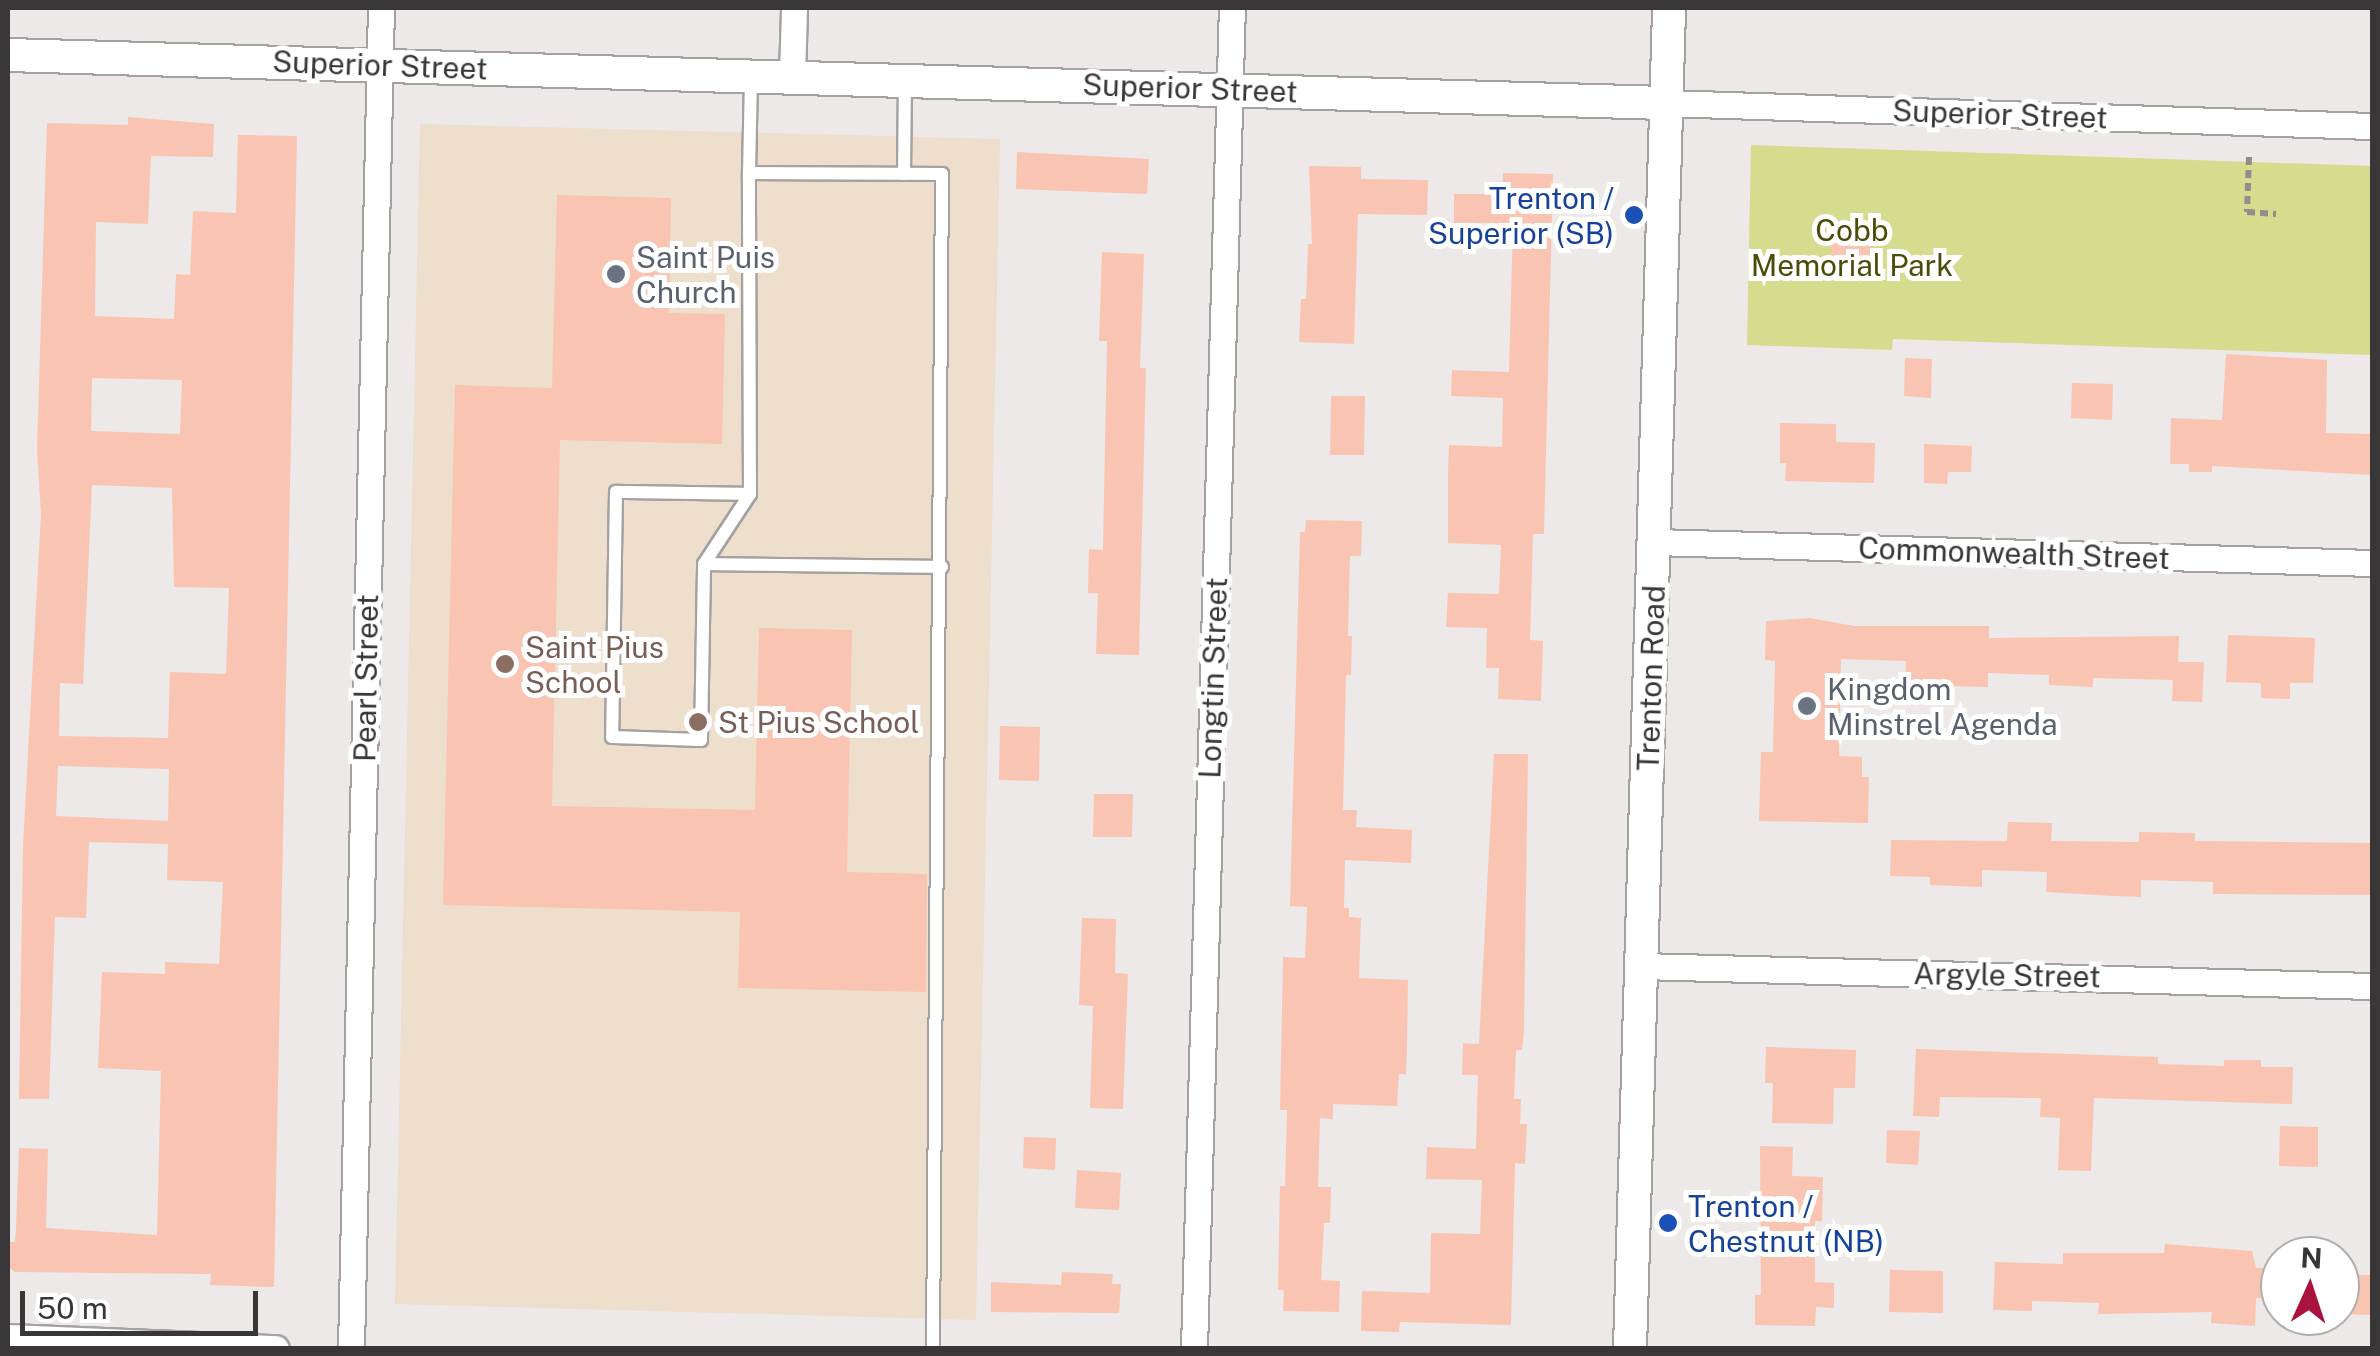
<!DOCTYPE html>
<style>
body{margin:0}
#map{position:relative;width:2380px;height:1356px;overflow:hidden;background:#ede9e8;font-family:"Public Sans",sans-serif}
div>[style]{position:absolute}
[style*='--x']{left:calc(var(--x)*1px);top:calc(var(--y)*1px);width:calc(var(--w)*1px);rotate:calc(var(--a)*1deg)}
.education>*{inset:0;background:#eedecc}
.green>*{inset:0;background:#d5dc8e}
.building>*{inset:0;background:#f9c4b1}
.path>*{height:6px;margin-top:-3px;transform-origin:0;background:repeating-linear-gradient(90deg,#908d8c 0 8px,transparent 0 13px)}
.roads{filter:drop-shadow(2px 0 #a5a1a0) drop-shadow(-2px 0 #a5a1a0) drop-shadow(0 2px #a5a1a0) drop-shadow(0 -2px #a5a1a0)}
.service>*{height:12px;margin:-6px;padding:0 6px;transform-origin:6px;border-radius:6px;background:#fff}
.minor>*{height:25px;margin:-12.5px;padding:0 12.5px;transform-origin:12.5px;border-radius:12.5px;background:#fff}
.tertiary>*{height:32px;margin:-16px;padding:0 16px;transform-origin:16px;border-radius:16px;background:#fff}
.dots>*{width:28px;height:28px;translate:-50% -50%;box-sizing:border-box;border:5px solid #fff;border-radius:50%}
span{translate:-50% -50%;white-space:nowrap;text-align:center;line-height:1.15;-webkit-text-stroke:10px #fff;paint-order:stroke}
.street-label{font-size:30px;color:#383636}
.transit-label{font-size:30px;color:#164399}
.right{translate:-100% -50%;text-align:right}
.left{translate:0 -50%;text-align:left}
.park-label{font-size:30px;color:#494d08}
.worship-label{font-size:30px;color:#5b616d}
.education-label{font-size:30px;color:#785e54}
.frame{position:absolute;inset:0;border:10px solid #383636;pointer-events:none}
.north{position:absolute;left:2260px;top:1236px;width:100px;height:100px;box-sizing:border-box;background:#fff;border:2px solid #afafaf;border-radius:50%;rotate:3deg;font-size:28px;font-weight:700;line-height:40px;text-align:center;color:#383636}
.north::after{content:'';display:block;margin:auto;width:35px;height:45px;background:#a9133e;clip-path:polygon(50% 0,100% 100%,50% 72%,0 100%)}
.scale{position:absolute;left:20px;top:1291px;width:238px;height:45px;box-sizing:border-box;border:5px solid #383636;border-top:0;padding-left:12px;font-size:30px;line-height:35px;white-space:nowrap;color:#383636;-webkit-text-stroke:8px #fff;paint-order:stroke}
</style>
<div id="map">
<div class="education">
<div style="clip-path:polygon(420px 124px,1000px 139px,976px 1320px,395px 1304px)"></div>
</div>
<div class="green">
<div style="clip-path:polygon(1751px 145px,2372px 166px,2372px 355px,1893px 339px,1892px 350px,1747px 345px)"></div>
</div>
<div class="building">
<div style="clip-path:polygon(evenodd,128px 117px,214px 124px,213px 157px,151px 156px,148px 224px,96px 222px,95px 316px,174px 319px,176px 274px,190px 275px,193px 211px,236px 213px,238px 135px,297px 136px,274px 1287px,210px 1285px,211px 1274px,15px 1272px,8px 1267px,8px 1242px,15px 1242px,16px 1228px,19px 1148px,48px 1149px,46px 1228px,157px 1235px,161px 1071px,98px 1068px,102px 972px,165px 974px,165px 962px,219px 964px,223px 882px,167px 880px,168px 844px,89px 842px,86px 918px,55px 917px,49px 1099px,19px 1099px,23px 845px,41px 514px,37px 449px,47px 123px,128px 125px,128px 117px,92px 378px,182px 380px,180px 434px,91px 431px,92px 378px,128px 117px,92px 485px,172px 488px,174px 587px,229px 588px,226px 674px,170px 672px,168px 738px,59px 736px,60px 683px,83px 684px,92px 485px,128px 117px,58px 766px,169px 769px,168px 821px,56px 816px,58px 766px)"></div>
<div style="clip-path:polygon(1017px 152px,1149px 159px,1147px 194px,1016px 189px)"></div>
<div style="clip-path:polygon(1309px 166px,1361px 167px,1361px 179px,1428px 180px,1427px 215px,1358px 214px,1354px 344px,1299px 342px,1301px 299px,1306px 299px,1308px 244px,1312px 244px)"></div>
<div style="clip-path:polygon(1503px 173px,1553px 174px,1544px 534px,1533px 534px,1530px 640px,1543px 641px,1541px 701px,1498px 699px,1499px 668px,1486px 668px,1487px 628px,1446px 627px,1448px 593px,1499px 594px,1501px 545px,1448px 543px,1448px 471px,1449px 445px,1502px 447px,1503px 398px,1451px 396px,1452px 370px,1509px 372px,1513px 223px,1454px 223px,1454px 194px,1502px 194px)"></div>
<div style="clip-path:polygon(557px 195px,671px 198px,669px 313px,725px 314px,722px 444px,560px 440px,552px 806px,755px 810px,759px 628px,852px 630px,847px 872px,927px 874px,926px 992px,738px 988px,740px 912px,443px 905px,455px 385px,552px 388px)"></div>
<div style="clip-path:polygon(1831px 231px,1871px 231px,1871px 262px,1831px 261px)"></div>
<div style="clip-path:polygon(1102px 252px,1144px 254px,1140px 368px,1146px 368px,1139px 655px,1096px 654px,1098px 593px,1088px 593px,1089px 549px,1103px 550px,1107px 341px,1099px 341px)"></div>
<div style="clip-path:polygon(2226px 354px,2327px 360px,2326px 433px,2372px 434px,2372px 475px,2212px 466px,2212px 472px,2189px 472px,2189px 464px,2170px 464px,2171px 418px,2222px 420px)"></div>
<div style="clip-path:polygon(1905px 358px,1932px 359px,1931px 398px,1904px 396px)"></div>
<div style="clip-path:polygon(2072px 383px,2113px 384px,2112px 420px,2071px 418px)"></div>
<div style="clip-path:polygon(1331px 396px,1365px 396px,1364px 455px,1330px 455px)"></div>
<div style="clip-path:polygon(1780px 423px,1836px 424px,1836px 442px,1875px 443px,1874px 483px,1785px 481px,1786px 463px,1780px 463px)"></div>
<div style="clip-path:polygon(1924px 444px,1972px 446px,1971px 472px,1948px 472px,1947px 484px,1924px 483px)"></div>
<div style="clip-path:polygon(1306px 520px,1362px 521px,1361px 556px,1350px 556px,1348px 636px,1352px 636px,1351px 675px,1346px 675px,1343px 810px,1357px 810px,1356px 827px,1412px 830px,1411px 863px,1345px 860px,1344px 908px,1349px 908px,1349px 917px,1361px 918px,1359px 978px,1408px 980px,1407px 1047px,1406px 1074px,1399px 1074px,1397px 1106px,1333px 1104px,1333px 1119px,1320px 1118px,1318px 1187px,1331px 1187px,1330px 1223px,1324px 1223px,1321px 1280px,1340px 1281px,1339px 1312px,1283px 1311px,1284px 1290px,1278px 1290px,1280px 1186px,1285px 1186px,1287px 1110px,1280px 1110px,1283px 957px,1305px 958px,1307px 907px,1290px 906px,1300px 532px,1305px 532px)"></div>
<div style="clip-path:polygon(1810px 618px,1854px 626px,1989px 626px,1989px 638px,2179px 636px,2178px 662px,2204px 662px,2202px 702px,2172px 701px,2173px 680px,2093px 678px,2093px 687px,2049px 685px,2049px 675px,1988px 673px,1988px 687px,1905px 685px,1906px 661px,1841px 659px,1839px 756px,1862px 757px,1862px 777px,1869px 777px,1868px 823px,1759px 821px,1761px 752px,1773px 752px,1775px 661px,1765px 660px,1766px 621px)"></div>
<div style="clip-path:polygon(2228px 635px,2315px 638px,2313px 683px,2290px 683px,2290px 699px,2261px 698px,2261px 683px,2226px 682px)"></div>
<div style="clip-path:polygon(1000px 726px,1040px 727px,1039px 781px,999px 780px)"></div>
<div style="clip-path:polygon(1494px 754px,1528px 754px,1524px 1029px,1522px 1050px,1516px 1050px,1514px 1099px,1521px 1099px,1520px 1124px,1527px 1124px,1525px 1164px,1515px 1163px,1511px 1325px,1400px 1322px,1399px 1332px,1361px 1331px,1362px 1291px,1430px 1293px,1431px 1233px,1480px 1234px,1482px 1180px,1426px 1179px,1427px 1147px,1476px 1149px,1478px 1075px,1462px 1075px,1463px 1043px,1479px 1044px)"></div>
<div style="clip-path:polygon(1094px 794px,1133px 794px,1132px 837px,1093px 837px)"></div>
<div style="clip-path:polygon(2008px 822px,2052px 823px,2051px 841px,2139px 842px,2139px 832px,2195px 833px,2195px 841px,2372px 843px,2372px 895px,2213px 894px,2213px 882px,2141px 880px,2141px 897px,2114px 896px,2046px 892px,2047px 872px,1982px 870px,1982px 887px,1930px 885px,1930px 877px,1890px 876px,1891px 840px,2007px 841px)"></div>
<div style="clip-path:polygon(1082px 918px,1116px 919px,1115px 973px,1128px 974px,1123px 1109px,1090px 1108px,1093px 1006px,1079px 1005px)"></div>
<div style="clip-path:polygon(1766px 1047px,1856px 1050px,1855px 1088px,1834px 1088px,1833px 1124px,1772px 1123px,1773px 1083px,1765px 1083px)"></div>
<div style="clip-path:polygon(1916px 1049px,2158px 1057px,2158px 1064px,2224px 1066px,2224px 1060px,2261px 1060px,2261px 1067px,2293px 1067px,2292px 1104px,2094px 1098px,2091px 1171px,2058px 1170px,2060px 1118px,2040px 1117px,2041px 1098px,1940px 1097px,1939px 1117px,1913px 1116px)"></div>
<div style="clip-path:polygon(2280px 1126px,2318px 1127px,2318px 1167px,2279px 1166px)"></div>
<div style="clip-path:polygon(1887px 1130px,1920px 1131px,1918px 1165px,1886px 1163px)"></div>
<div style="clip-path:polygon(1024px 1137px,1056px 1138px,1055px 1170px,1023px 1168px)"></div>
<div style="clip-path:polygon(1760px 1146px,1793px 1147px,1792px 1176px,1823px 1177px,1822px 1221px,1815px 1221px,1815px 1282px,1834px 1283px,1834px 1308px,1816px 1307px,1815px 1326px,1755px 1325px,1755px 1295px,1761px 1295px)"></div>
<div style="clip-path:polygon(1077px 1170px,1121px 1173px,1119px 1210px,1075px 1208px)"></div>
<div style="clip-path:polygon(2165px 1244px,2252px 1251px,2256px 1268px,2280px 1268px,2280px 1299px,2256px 1298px,2255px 1326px,2211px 1323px,2212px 1312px,2098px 1314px,2099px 1303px,2032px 1301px,2032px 1311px,1993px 1310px,1995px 1262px,2063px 1264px,2063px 1253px,2164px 1253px)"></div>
<div style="clip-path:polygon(1890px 1270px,1943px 1271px,1943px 1313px,1889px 1312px)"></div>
<div style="clip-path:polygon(1062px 1272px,1113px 1274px,1112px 1284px,1121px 1284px,1119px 1313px,991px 1312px,991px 1282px,1061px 1285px)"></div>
<div style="clip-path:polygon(2340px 1275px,2372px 1275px,2372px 1315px,2340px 1314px)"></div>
</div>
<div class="path">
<div style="--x:2249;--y:157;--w:55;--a:92.1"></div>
<div style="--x:2247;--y:212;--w:29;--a:4"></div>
</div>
<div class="roads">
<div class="service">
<div style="--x:749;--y:173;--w:93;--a:-88.8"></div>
<div style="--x:904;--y:174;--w:91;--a:-89.4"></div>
<div style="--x:750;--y:494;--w:134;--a:-179.1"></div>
<div style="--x:616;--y:492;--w:245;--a:90.9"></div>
<div style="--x:612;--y:737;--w:89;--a:1.9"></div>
<div style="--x:701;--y:740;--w:176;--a:-89"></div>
<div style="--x:704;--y:564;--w:84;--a:-56.7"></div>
<div style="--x:750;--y:494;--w:321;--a:-90.2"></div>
<div style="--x:749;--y:173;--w:193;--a:0.3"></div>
<div style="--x:942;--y:174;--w:1174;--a:90.44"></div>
<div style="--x:704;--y:564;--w:238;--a:0.7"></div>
</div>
<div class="minor">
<div style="--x:792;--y:77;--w:69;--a:-88.3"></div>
<div style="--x:1666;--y:103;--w:706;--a:1.87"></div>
<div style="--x:1655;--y:542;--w:717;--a:1.68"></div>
<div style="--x:1641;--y:966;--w:731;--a:1.57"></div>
<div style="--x:8;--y:1337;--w:268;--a:2.4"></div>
<div style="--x:351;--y:1348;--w:1340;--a:-88.72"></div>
<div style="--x:1194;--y:1348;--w:1341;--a:-88.38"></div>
</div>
<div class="tertiary">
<div style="--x:8;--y:55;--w:1659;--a:1.66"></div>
<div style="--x:1630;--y:1348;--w:1341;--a:-88.33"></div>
</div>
</div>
<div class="dots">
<div style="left:1634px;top:215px;background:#1a4fb4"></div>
<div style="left:616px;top:274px;background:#6b7280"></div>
<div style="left:505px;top:664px;background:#8d6e63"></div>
<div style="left:1807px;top:706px;background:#6b7280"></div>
<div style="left:698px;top:722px;background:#8d6e63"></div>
<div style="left:1668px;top:1223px;background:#1a4fb4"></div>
</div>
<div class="street-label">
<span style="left:380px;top:65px;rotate:2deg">Superior Street</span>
<span style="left:1190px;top:88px;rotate:2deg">Superior Street</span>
<span style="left:2000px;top:114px;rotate:2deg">Superior Street</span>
<span style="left:2014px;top:553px;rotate:2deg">Commonwealth Street</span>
<span style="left:366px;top:678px;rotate:-89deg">Pearl Street</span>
<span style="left:1213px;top:678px;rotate:-88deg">Longtin Street</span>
<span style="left:1651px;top:678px;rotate:-88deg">Trenton Road</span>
<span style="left:2007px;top:975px;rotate:1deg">Argyle Street</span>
</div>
<div class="transit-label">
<span class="right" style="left:1614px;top:215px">Trenton /<br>Superior (SB)</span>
<span class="left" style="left:1688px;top:1223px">Trenton /<br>Chestnut (NB)</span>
</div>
<div class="park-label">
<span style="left:1852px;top:247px">Cobb<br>Memorial Park</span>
</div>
<div class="worship-label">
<span class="left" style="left:636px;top:274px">Saint Puis<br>Church</span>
<span class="left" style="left:1827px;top:706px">Kingdom<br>Minstrel Agenda</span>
</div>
<div class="education-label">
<span class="left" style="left:525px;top:664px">Saint Pius<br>School</span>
<span class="left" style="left:718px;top:722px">St Pius School</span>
</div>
<div class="frame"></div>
<div class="north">N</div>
<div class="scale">50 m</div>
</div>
